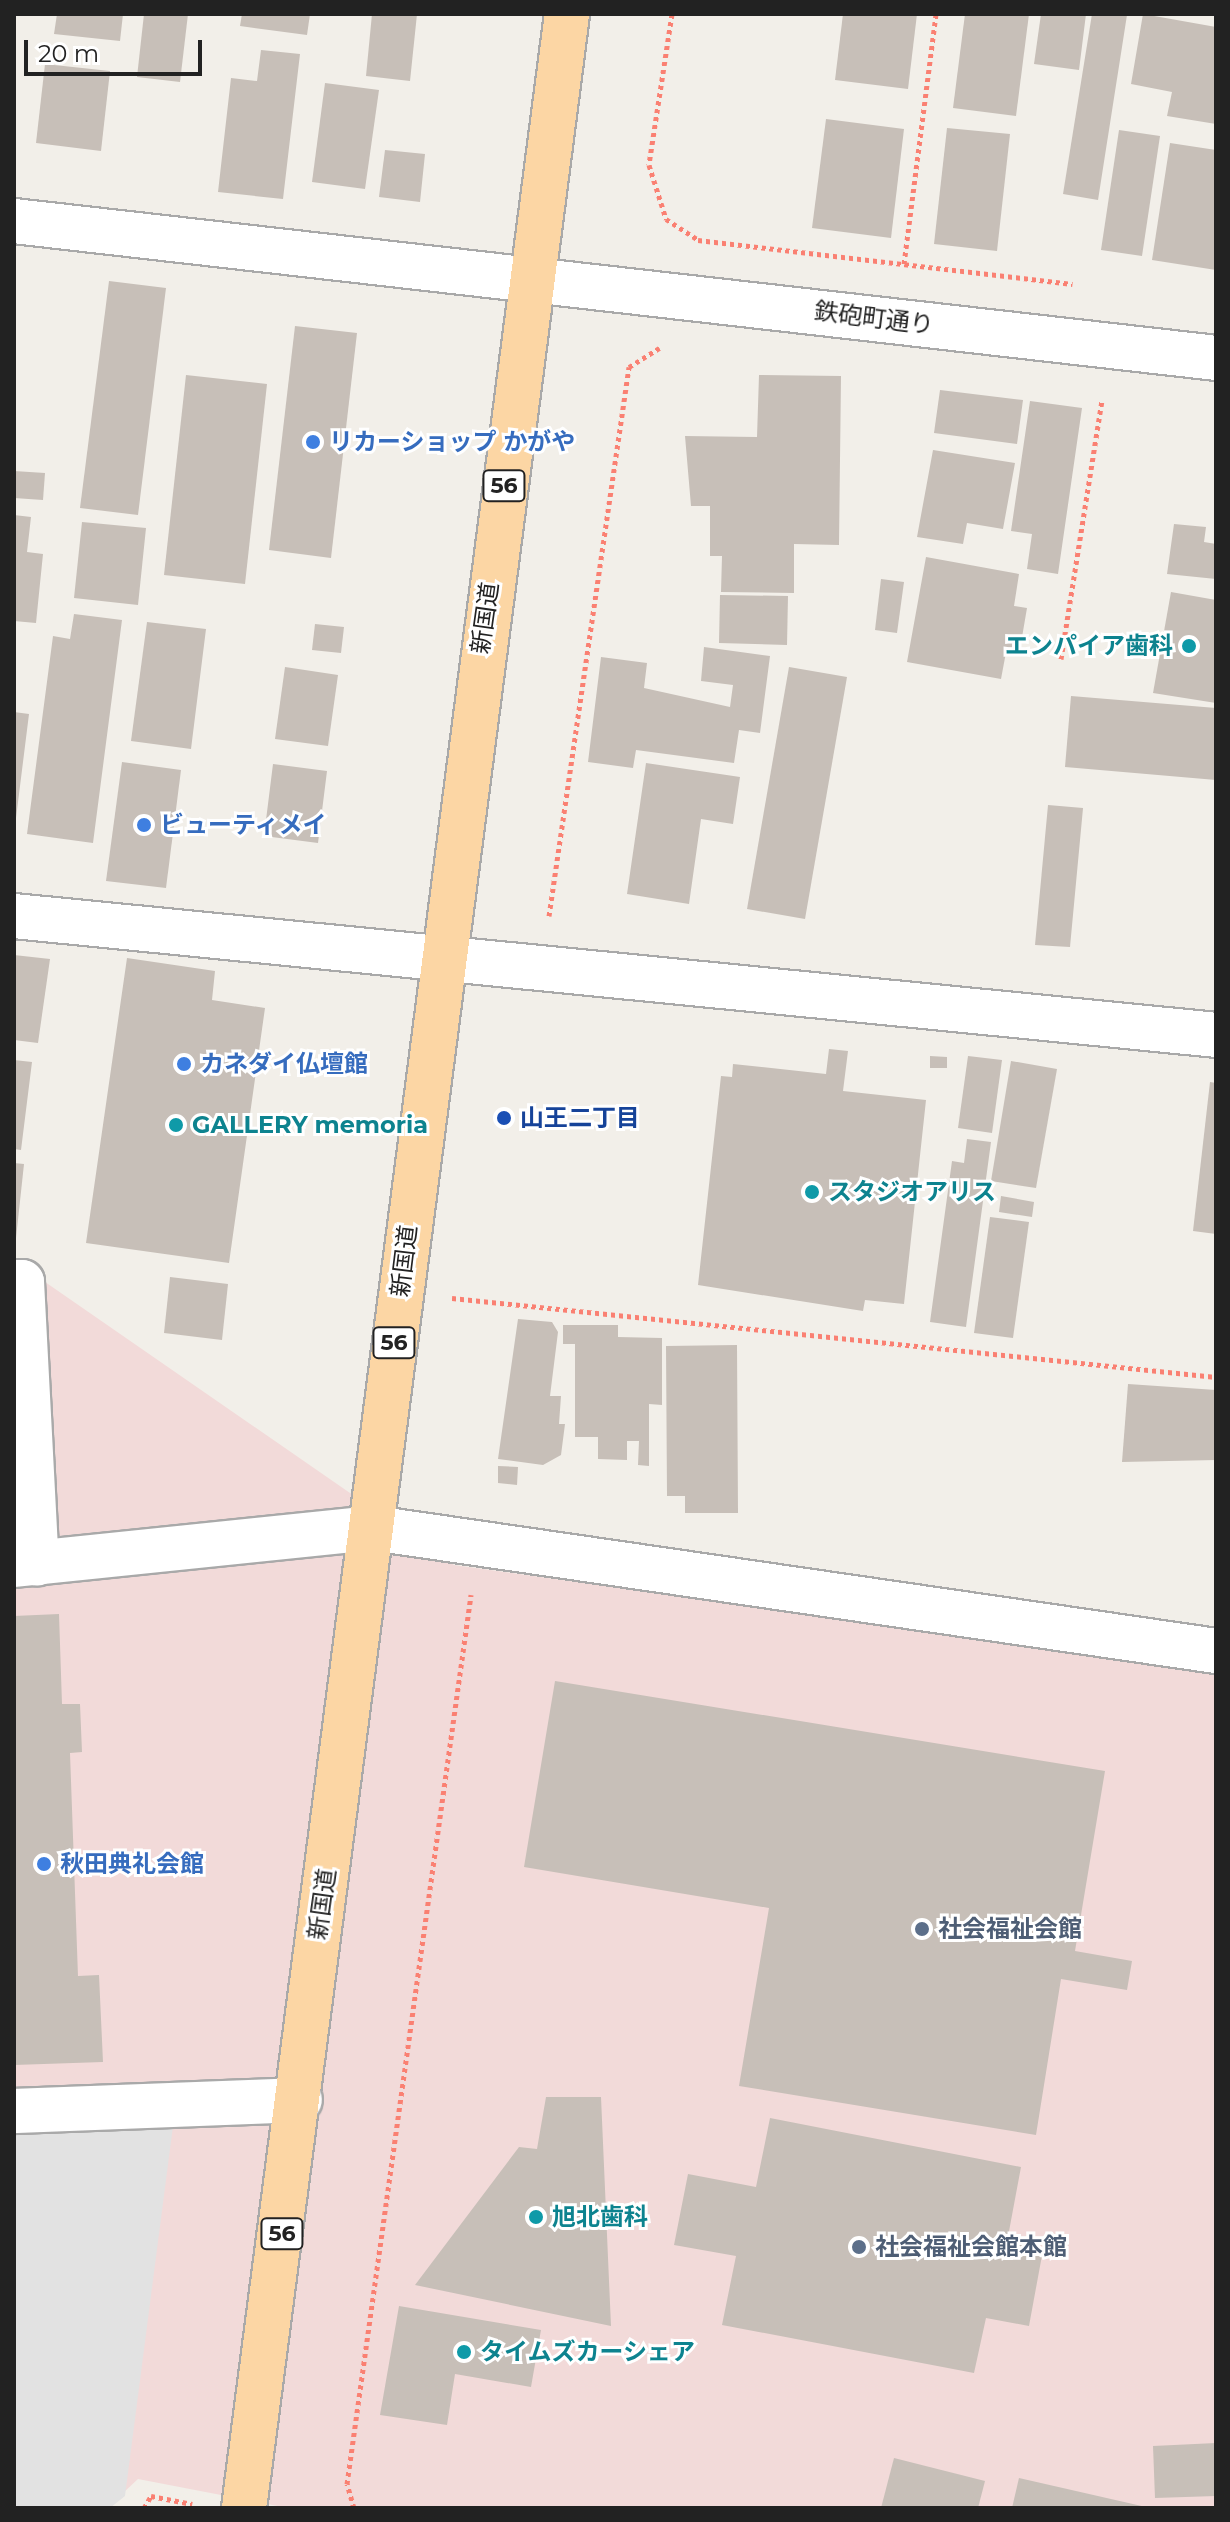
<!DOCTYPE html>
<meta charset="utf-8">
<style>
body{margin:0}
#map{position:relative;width:1230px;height:2522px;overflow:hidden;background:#f2efe9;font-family:Montserrat,"Noto Sans JP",sans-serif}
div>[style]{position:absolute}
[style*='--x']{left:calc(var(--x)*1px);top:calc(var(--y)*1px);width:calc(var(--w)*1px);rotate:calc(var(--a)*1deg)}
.commercial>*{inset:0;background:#f2dad9}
.parking>*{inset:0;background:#e2e2e2}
.building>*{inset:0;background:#c7bfb8}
.path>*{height:5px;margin-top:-2.5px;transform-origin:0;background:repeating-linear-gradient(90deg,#fa8072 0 4px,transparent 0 8px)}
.roads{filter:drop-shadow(2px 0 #a9a9a9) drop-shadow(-2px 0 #a9a9a9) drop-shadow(0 2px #a9a9a9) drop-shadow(0 -2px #a9a9a9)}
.minor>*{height:44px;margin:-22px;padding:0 22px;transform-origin:22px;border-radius:22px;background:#fff}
.tertiary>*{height:44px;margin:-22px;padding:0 22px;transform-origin:22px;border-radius:22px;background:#fff}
.primary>*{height:44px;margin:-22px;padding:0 22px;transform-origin:22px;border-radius:22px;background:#fcd6a4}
.dots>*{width:22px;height:22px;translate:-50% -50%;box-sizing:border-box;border:4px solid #fff;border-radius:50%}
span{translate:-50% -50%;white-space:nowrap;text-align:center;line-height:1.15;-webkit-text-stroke:6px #fff;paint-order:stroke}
.shield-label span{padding:2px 6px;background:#fff;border:2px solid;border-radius:6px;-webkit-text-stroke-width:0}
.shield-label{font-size:22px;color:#222;font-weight:700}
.street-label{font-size:24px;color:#222}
.shop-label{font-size:24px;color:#366cbe;font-weight:700}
.left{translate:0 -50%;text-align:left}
.culture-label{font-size:24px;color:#0d838f;font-weight:700}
.right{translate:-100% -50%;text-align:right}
.transit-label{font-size:24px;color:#164399;font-weight:700}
.service-label{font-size:24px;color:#4e5e75;font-weight:700}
.frame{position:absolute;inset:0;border:16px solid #222;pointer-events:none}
.scale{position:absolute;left:24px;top:40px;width:178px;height:36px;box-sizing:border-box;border:4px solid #222;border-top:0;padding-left:10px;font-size:24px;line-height:28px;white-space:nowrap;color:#222;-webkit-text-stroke:6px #fff;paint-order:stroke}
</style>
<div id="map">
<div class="commercial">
<div style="clip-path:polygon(14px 1274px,35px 1275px,454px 1565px,1216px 1671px,1216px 2508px,288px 2508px,138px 2479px,107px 2508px,14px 2508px)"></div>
</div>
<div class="parking">
<div style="clip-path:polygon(173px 2126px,125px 2496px,110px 2508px,14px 2508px,14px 2131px)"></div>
</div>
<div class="building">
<div style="clip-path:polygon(57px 14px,123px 14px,120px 41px,54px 34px)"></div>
<div style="clip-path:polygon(144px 14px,188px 14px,180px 82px,137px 77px)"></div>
<div style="clip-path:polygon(242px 14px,310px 14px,307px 35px,240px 26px)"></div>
<div style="clip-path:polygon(372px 14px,417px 14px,410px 81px,366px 76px)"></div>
<div style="clip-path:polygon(843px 14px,917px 14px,908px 89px,835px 80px)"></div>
<div style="clip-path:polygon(965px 14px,1029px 14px,1016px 116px,953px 108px)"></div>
<div style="clip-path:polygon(1041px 14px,1086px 14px,1079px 70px,1034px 64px)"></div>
<div style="clip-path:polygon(1092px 14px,1127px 15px,1098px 200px,1063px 194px)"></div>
<div style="clip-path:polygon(1143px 14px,1216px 27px,1216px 124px,1167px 116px,1172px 92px,1131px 84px)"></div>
<div style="clip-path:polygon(261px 50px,300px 54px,283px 199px,218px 192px,231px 78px,257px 81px)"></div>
<div style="clip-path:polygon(45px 64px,110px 71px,101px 151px,36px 143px)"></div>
<div style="clip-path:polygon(325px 83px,379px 90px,365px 189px,312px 182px)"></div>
<div style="clip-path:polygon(826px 119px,904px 129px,891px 238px,812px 228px)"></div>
<div style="clip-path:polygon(947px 128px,1010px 134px,997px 251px,934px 244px)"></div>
<div style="clip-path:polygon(1119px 130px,1160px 136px,1142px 256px,1101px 250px)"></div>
<div style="clip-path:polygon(1170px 143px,1216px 150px,1216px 270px,1152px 260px)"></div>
<div style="clip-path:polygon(385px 150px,425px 154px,420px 202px,379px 197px)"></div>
<div style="clip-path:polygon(109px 281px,166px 288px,138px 515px,80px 508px)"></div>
<div style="clip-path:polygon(295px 326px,357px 333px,331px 558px,269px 550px)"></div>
<div style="clip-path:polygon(186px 375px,267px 384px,245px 584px,164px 575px)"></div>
<div style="clip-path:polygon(759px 375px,841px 376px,839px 545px,794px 544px,794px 593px,721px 592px,722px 556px,710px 556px,710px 506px,691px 506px,685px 436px,757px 437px)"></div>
<div style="clip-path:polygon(940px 390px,1023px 400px,1017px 444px,934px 433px)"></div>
<div style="clip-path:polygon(1030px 401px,1082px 408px,1058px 574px,1027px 569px,1032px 534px,1011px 531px)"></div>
<div style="clip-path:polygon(933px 450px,1015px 463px,1003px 529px,967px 523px,963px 544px,917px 537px)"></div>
<div style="clip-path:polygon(14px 471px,45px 473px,43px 500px,14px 498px)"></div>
<div style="clip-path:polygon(14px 515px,31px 517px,27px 552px,43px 554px,36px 623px,14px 621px)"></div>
<div style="clip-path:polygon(82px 522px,146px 528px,138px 605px,74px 598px)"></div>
<div style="clip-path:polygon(1174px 524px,1206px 527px,1204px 542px,1216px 544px,1216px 579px,1167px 574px)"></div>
<div style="clip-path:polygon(926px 557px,1019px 574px,1014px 606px,1027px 608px,1020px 649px,1007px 647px,1001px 679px,907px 662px)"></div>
<div style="clip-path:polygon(881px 579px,904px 582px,897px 633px,875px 630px)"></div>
<div style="clip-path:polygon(1171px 592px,1216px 600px,1216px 703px,1153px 693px)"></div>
<div style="clip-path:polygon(720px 595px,788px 596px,787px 645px,719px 643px)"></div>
<div style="clip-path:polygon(74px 614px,122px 620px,93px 843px,27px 834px,53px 636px,70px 639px)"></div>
<div style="clip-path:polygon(147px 622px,206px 629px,191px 749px,131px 741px)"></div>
<div style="clip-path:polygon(315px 624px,344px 627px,341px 653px,312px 650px)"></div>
<div style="clip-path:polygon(704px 647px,770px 656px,760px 733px,739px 730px,734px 763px,636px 750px,633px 768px,588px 762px,601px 657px,647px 663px,644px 688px,730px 707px,733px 685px,701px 681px)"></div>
<div style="clip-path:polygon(285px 667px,338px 675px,328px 746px,275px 739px)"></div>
<div style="clip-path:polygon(789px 667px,847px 677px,805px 919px,747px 909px)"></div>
<div style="clip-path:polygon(1071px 696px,1216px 708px,1216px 780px,1065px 767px)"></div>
<div style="clip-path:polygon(14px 712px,29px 714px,16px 818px,14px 818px)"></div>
<div style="clip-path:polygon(122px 762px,181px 770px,166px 888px,106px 881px)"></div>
<div style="clip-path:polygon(646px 763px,740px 777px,733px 824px,701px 819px,689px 904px,627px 894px)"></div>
<div style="clip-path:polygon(273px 764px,327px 771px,318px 843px,264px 836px)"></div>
<div style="clip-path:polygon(1048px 805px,1083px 808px,1070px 947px,1035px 945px)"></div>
<div style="clip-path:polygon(14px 955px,50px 959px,38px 1043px,14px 1040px)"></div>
<div style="clip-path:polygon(127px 958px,215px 971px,212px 1000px,265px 1008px,229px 1263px,86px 1243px)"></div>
<div style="clip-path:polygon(829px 1049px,848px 1051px,843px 1091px,926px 1100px,904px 1304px,865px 1300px,863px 1311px,698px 1285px,721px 1076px,732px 1077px,733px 1064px,826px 1074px)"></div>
<div style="clip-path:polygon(930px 1056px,947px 1057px,947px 1068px,930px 1068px)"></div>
<div style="clip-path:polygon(968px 1056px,1002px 1060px,992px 1133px,958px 1128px)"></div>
<div style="clip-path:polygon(14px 1060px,32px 1062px,21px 1150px,14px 1149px)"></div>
<div style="clip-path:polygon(1011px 1061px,1057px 1069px,1036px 1188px,991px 1181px)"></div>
<div style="clip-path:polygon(1210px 1082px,1216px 1083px,1216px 1234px,1193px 1231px)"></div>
<div style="clip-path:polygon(967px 1139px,991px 1142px,966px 1327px,930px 1322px,952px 1161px,964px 1163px)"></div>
<div style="clip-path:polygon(14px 1163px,24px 1164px,16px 1238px,14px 1238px)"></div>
<div style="clip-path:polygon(1001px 1196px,1034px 1202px,1032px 1217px,999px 1212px)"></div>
<div style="clip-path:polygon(990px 1217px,1029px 1222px,1013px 1338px,974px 1333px)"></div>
<div style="clip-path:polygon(170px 1277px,228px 1284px,222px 1340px,164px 1333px)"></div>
<div style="clip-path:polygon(518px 1319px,552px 1322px,558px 1332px,550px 1396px,561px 1396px,559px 1424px,565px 1424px,561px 1455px,543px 1465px,498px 1459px)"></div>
<div style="clip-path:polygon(563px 1325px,618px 1325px,618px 1337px,662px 1338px,662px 1405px,649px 1404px,649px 1466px,638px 1465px,639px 1441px,627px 1441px,627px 1460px,598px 1459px,598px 1437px,575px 1437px,575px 1344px,563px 1344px)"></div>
<div style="clip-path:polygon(737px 1345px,738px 1513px,685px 1513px,685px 1496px,667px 1496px,666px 1346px)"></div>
<div style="clip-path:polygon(1128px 1384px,1216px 1390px,1216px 1460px,1122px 1462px)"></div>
<div style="clip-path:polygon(498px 1466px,518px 1467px,517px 1485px,498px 1483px)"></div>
<div style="clip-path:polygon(59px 1614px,62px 1704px,80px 1704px,82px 1752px,70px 1753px,78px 1976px,99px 1975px,103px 2062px,14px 2065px,14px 1616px)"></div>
<div style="clip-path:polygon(555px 1681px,1105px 1771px,1075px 1951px,1132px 1961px,1127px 1990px,1061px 1979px,1036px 2135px,739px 2086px,769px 1908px,524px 1867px)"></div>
<div style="clip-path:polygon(546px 2097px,601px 2097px,611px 2326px,415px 2285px,519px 2147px,537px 2149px)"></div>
<div style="clip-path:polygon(770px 2118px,1021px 2167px,1007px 2242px,1043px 2250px,1029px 2326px,986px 2318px,974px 2373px,722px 2325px,736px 2256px,674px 2245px,688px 2174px,756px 2187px)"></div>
<div style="clip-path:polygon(399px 2306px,541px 2330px,531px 2387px,455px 2374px,447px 2425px,380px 2415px)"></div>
<div style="clip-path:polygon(1216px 2443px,1216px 2496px,1155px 2498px,1153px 2446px)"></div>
<div style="clip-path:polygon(894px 2458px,985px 2481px,978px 2508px,881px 2508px)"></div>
<div style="clip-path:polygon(1019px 2478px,1146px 2507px,1146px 2508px,1012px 2508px)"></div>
</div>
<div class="path">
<div style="--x:672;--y:14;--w:153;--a:98.7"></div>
<div style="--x:649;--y:165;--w:57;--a:72.5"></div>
<div style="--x:666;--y:219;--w:38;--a:33"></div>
<div style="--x:698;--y:240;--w:377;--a:6.7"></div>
<div style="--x:904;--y:264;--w:252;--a:-82.7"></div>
<div style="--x:1061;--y:659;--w:263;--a:-81"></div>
<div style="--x:549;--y:916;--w:555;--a:-81.71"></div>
<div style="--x:629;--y:367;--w:36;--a:-32"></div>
<div style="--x:452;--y:1298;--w:768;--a:5.9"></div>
<div style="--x:144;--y:2508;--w:14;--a:-60"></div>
<div style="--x:151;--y:2496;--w:42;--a:11"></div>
<div style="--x:354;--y:2508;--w:25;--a:-106"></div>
<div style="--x:347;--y:2484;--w:898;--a:-82.06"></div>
</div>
<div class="roads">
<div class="minor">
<div style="--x:14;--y:916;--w:1208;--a:5.65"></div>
<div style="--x:14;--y:1282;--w:8;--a:0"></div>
<div style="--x:22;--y:1282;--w:282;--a:87"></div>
<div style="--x:14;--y:2111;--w:286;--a:-2.2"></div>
</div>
<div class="tertiary">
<div style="--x:14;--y:221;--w:1210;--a:6.5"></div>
<div style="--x:14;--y:1565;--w:361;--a:-5.9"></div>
<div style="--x:373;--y:1528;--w:852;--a:8.3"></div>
</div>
<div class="primary">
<div style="--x:244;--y:2508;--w:2515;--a:-82.62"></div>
</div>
</div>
<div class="dots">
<div style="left:313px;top:442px;background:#3f7fe0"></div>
<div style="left:1189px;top:646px;background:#0f9aa8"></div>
<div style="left:144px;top:825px;background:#3f7fe0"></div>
<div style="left:184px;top:1064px;background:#3f7fe0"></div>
<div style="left:504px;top:1118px;background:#1a4fb4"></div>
<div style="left:176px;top:1125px;background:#0f9aa8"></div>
<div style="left:812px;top:1192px;background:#0f9aa8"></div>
<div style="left:44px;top:1864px;background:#3f7fe0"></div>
<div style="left:922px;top:1929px;background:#5c6f8a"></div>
<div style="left:536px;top:2217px;background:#0f9aa8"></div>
<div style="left:859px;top:2247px;background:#5c6f8a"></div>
<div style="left:464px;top:2352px;background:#0f9aa8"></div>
</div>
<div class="shield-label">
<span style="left:504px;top:486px">56</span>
<span style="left:394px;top:1343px">56</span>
<span style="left:282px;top:2234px">56</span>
</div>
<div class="street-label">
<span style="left:874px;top:318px;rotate:7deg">鉄砲町通り</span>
<span style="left:485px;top:618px;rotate:-82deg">新国道</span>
<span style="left:404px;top:1261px;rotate:-83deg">新国道</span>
<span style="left:322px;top:1904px;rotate:-82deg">新国道</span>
</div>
<div class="shop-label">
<span class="left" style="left:329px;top:442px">リカーショップ かがや</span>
<span class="left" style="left:160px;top:825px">ビューティメイ</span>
<span class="left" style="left:200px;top:1064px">カネダイ仏壇館</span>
<span class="left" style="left:60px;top:1864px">秋田典礼会館</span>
</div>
<div class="culture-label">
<span class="right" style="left:1173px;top:646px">エンパイア歯科</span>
<span class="left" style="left:192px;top:1125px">GALLERY memoria</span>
<span class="left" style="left:828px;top:1192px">スタジオアリス</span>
<span class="left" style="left:552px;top:2217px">旭北歯科</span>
<span class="left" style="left:480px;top:2352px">タイムズカーシェア</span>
</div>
<div class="transit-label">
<span class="left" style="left:520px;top:1118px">山王二丁目</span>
</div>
<div class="service-label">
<span class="left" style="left:938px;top:1929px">社会福祉会館</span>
<span class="left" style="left:875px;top:2247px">社会福祉会館本館</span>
</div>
<div class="frame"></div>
<div class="scale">20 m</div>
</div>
